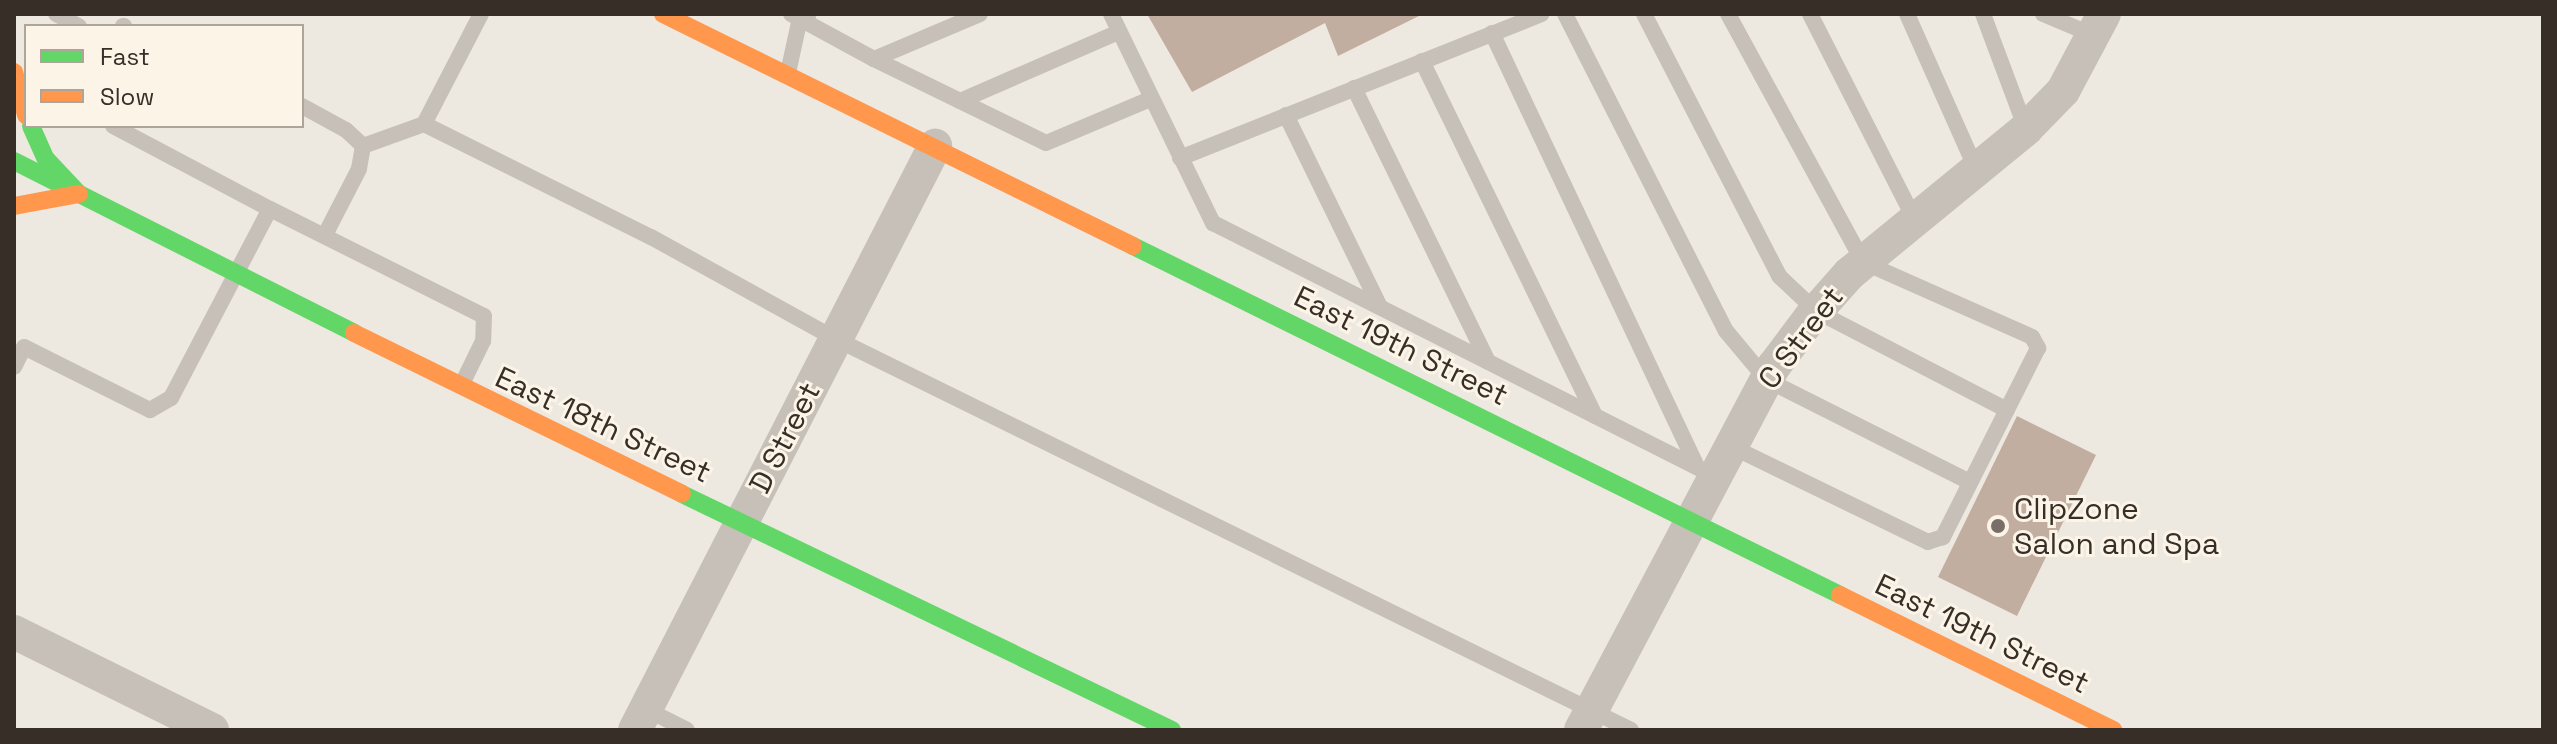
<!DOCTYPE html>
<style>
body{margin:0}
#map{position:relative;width:2557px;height:744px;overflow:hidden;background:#ede9e0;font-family:"Space Grotesk",sans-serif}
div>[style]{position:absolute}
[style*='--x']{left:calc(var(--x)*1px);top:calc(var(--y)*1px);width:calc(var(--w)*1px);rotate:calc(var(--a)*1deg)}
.building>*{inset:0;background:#c2aea0}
.lane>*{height:16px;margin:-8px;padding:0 8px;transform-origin:8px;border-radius:8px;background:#c6c0b9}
.street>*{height:34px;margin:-17px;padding:0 17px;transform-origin:17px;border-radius:17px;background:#c6c0b9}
.fast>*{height:18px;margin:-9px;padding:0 9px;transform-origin:9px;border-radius:9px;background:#63d668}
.slow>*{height:18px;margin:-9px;padding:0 9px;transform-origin:9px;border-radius:9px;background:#ff974d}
.dots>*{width:22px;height:22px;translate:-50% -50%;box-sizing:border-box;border:4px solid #fbf4e7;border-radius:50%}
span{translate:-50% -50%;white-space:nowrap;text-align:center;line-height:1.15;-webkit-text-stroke:6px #fbf4e7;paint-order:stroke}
.street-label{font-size:30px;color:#372e27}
.poi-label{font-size:30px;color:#372e27}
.left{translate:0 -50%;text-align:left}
.frame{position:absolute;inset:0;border:16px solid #372e27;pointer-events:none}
.legend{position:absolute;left:24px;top:24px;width:280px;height:104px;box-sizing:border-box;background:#fbf4e7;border:2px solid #ada59a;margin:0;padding:10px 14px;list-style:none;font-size:24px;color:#372e27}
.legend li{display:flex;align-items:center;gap:16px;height:40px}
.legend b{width:40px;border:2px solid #ada59a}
</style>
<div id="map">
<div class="building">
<div style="clip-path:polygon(1147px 14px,1423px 14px,1338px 56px,1325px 23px,1192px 92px)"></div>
<div style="clip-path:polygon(2017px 416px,2096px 455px,2017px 616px,1938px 577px)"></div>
</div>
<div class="lane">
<div style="--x:56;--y:14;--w:26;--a:28"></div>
<div style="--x:481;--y:14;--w:124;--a:117.4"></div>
<div style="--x:424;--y:124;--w:254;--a:26.5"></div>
<div style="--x:651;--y:237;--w:211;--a:28.9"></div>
<div style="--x:836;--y:339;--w:886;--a:26.19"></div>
<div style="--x:791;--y:14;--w:94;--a:28.5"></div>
<div style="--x:874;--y:59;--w:191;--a:26"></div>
<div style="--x:1046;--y:143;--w:113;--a:-22.9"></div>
<div style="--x:1111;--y:14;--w:233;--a:64"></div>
<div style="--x:1213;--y:223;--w:561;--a:26.79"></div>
<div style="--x:1565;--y:14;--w:356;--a:63.1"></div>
<div style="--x:1726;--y:331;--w:64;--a:50.1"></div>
<div style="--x:1767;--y:380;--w:227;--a:26.7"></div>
<div style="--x:1644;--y:14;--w:295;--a:62.7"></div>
<div style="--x:1779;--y:276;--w:51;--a:43.4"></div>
<div style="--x:1816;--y:311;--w:215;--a:27.4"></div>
<div style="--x:1728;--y:14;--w:282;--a:61.4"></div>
<div style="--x:1863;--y:262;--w:185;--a:23.9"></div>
<div style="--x:2032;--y:337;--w:13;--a:61"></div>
<div style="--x:2038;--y:348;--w:212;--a:116.7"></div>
<div style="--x:1943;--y:537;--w:16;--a:162"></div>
<div style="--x:1928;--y:542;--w:220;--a:-154.1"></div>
<div style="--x:1810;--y:14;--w:229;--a:63"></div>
<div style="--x:1907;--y:14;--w:170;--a:66"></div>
<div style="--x:1983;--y:14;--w:123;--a:69.5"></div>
<div style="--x:2043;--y:14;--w:54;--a:22.8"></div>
<div style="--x:123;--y:26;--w:1;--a:0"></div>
<div style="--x:1492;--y:33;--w:480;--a:64.7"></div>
<div style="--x:874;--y:59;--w:115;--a:-23"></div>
<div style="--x:1422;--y:61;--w:395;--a:64"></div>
<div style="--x:788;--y:73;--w:56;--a:-77.7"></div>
<div style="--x:800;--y:18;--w:9;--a:-21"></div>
<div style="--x:1354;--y:88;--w:305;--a:63.9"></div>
<div style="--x:960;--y:101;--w:173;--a:-23.5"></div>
<div style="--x:302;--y:106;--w:50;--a:28.6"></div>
<div style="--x:346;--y:130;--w:23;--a:43"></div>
<div style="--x:363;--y:146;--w:23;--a:100"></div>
<div style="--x:359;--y:169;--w:74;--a:117.3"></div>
<div style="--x:1286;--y:115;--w:214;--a:63.9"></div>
<div style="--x:113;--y:126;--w:178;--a:27.9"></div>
<div style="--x:363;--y:146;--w:65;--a:-19.8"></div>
<div style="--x:1180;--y:158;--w:389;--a:-21.7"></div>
<div style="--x:14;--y:367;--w:22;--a:-63"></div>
<div style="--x:24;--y:347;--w:141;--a:26.6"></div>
<div style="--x:150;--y:410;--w:24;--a:-30"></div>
<div style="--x:171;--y:398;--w:213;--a:-62.4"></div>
<div style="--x:270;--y:209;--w:239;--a:26.6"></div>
<div style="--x:484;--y:316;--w:25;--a:92"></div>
<div style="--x:483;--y:341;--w:50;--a:116.1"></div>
<div style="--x:646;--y:709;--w:46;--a:27.1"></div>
</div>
<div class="street">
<div style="--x:14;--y:632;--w:221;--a:26.3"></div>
<div style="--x:635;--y:730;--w:657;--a:-62.81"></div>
<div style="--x:1581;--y:730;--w:412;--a:-62.1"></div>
<div style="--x:1774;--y:366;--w:60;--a:-53.1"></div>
<div style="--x:1810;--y:318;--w:59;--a:-48.4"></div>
<div style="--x:1849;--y:274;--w:229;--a:-39.3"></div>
<div style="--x:2026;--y:129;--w:53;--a:-45.8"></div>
<div style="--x:2063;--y:91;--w:87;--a:-62"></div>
</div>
<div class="fast">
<div style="--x:31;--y:126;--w:36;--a:66"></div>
<div style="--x:46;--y:159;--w:48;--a:46.7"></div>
<div style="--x:14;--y:161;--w:381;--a:26.8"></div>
<div style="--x:1133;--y:246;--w:788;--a:26.27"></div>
<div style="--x:682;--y:494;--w:544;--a:25.72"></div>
</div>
<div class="slow">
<div style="--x:663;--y:14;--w:524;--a:26.27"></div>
<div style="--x:14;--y:72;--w:45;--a:74.4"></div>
<div style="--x:14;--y:206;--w:66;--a:-10.5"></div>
<div style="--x:354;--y:333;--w:365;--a:26.1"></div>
<div style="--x:1840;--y:595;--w:305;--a:26.3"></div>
</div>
<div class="dots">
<div style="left:1998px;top:526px;background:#776f68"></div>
</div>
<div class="street-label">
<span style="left:1801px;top:338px;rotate:-53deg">C Street</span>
<span style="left:1401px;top:346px;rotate:26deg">East 19th Street</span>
<span style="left:603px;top:425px;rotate:25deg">East 18th Street</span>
<span style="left:785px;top:438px;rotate:-63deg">D Street</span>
<span style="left:1982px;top:634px;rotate:26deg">East 19th Street</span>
</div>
<div class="poi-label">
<span class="left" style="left:2014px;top:526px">ClipZone<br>Salon and Spa</span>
</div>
<div class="frame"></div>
<ul class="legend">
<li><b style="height:10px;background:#63d668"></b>Fast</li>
<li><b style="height:10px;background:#ff974d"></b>Slow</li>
</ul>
</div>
